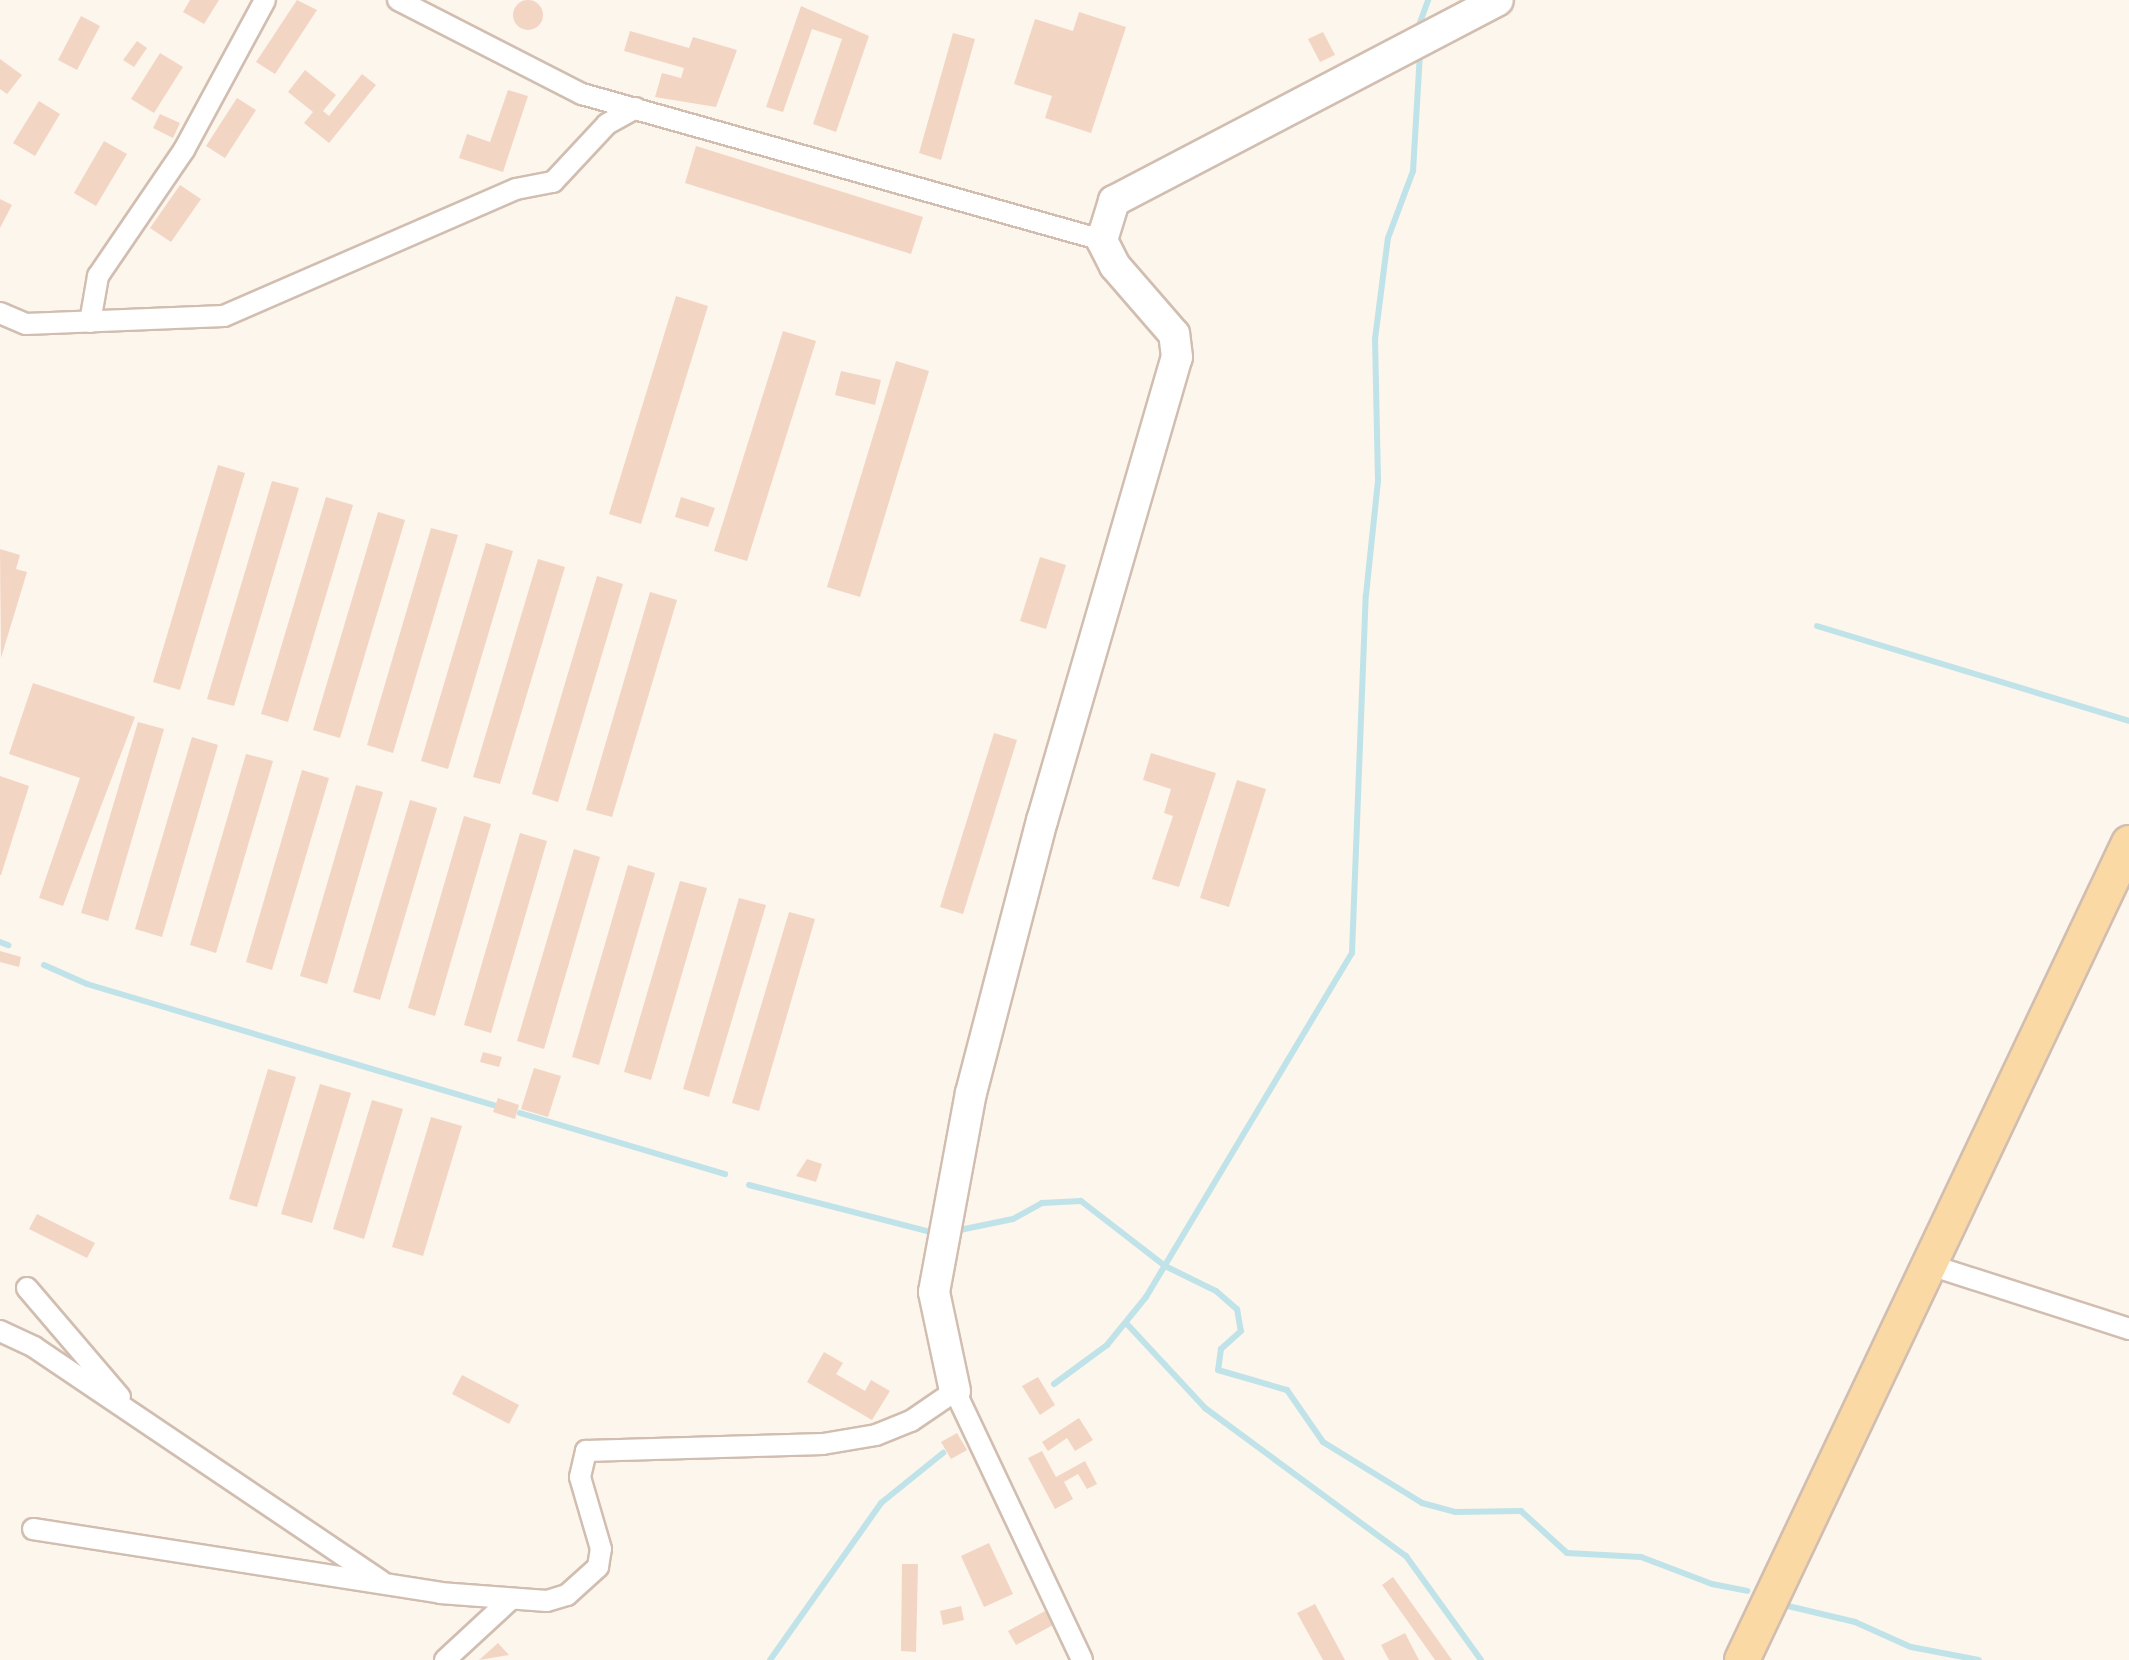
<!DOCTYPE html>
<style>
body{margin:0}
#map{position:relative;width:2129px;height:1660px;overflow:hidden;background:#fdf6ec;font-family:"Noto Sans",sans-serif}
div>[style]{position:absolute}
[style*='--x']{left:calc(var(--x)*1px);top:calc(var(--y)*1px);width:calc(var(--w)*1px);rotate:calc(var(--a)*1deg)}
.stream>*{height:6px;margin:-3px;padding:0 3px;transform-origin:3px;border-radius:3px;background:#bfe3e8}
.building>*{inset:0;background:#f3d5c3}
.round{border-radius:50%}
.roads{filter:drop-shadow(2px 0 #d1beb0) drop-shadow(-2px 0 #d1beb0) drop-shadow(0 2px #d1beb0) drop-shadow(0 -2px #d1beb0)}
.street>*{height:20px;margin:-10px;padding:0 10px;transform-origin:10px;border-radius:10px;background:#fff}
.secondary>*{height:30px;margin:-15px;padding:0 15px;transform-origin:15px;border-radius:15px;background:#fff}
.primary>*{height:34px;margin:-17px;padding:0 17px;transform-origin:17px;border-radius:17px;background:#fbd9a5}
span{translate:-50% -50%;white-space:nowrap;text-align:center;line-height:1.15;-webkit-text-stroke:6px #fffaf3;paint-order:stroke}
</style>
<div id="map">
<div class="stream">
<div style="--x:1418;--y:28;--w:30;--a:-70"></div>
<div style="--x:1817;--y:626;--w:326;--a:16.9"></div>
<div style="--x:0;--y:942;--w:9;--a:21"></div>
<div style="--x:44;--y:965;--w:47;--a:23.8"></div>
<div style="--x:87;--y:984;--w:425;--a:16.6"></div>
<div style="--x:520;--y:1113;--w:214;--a:16.6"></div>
<div style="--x:749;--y:1185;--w:192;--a:14.5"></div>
<div style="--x:955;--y:1231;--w:59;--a:-11.7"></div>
<div style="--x:1013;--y:1219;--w:33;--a:-29"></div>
<div style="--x:1042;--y:1203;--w:39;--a:-3"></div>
<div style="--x:1081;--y:1201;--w:106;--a:37.7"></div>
<div style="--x:1165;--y:1266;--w:57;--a:26.1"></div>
<div style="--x:1216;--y:1291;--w:28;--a:41"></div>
<div style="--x:1237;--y:1309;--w:22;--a:80"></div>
<div style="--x:1241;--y:1331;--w:27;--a:138"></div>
<div style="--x:1221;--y:1349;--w:21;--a:98"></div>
<div style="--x:1218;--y:1370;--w:72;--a:16.2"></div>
<div style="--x:1287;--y:1390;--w:63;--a:55.3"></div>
<div style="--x:1323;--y:1442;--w:116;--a:31.6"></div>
<div style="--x:1422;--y:1503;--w:35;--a:15"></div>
<div style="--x:1456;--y:1512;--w:65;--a:-0.9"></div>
<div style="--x:1521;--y:1511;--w:62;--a:42.4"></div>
<div style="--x:1567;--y:1553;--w:74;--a:3.1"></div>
<div style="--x:1641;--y:1557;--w:76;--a:20.8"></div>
<div style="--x:1712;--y:1584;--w:36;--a:11"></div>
<div style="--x:1127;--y:1324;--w:115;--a:47.1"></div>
<div style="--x:1205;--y:1408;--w:250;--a:36.4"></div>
<div style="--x:1406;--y:1556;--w:128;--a:54.2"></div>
<div style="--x:1054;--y:1384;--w:66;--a:-36.3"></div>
<div style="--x:1107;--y:1345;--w:62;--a:-50.9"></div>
<div style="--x:1146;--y:1297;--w:401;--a:-59.1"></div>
<div style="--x:1352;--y:953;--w:358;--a:-87.8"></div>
<div style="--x:1366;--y:595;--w:115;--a:-84"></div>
<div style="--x:1378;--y:481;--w:142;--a:-91.2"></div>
<div style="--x:1375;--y:339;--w:102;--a:-82.7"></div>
<div style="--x:1388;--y:238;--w:72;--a:-69.5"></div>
<div style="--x:1413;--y:171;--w:118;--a:-86.6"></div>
<div style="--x:1788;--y:1606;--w:69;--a:13.4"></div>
<div style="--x:1855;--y:1622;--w:61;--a:24.1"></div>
<div style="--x:1911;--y:1647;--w:69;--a:10.8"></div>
<div style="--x:770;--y:1660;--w:192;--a:-54.7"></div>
<div style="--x:881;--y:1503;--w:80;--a:-38.9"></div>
</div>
<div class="building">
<div style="clip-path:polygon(190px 0,219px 0,204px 24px,183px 12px)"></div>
<div style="clip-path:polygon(297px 0,317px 10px,275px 74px,256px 62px)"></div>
<div class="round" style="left:513px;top:0;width:30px;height:30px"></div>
<div style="clip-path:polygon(801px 6px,869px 36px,836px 132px,813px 124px,842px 39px,812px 29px,783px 112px,766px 107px)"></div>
<div style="clip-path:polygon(1079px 12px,1126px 27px,1091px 133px,1045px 118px,1052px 96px,1014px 84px,1035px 19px,1073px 31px)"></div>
<div style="clip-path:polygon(81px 16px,100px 26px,77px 70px,58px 60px)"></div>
<div style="clip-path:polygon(630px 31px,689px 48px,693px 37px,737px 50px,716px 107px,655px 97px,662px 73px,681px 78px,684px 68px,624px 51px)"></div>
<div style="clip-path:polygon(1323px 32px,1335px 55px,1320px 62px,1308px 39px)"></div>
<div style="clip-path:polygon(953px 33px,975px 39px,941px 160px,919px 153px)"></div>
<div style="clip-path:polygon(137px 41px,147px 48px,134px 67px,123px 60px)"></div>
<div style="clip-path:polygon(160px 53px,183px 67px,154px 113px,131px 99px)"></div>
<div style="clip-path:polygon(0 59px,22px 75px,7px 94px,0 89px)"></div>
<div style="clip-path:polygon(305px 70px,336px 95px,323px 111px,329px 116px,362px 74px,376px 85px,329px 143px,304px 123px,313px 112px,288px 92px)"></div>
<div style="clip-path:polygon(508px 90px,528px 96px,503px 172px,459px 158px,467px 134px,490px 142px)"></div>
<div style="clip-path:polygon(237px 98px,256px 110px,225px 158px,206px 146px)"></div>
<div style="clip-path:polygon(39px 101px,60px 114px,35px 156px,13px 143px)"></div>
<div style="clip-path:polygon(160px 114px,180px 123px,173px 138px,153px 128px)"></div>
<div style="clip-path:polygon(104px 141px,127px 154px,96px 206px,74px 193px)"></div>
<div style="clip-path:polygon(696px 146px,923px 217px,911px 254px,685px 183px)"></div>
<div style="clip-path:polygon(180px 185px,201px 199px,171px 242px,150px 228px)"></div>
<div style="clip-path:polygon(0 199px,12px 205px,0 228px)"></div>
<div style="clip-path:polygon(676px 296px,708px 306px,641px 524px,609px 514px)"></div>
<div style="clip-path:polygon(783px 331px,816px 341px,747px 561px,714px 551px)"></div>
<div style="clip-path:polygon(896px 361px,929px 371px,860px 597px,827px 587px)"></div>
<div style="clip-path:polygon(841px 371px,881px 380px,875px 405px,835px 395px)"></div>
<div style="clip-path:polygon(218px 465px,245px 473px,180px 690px,153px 682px)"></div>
<div style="clip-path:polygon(272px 481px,299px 488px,234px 706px,207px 699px)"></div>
<div style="clip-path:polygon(326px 497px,353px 505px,288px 722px,261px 714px)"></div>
<div style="clip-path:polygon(681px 497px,715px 508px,708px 527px,675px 517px)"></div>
<div style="clip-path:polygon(378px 512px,405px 520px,340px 738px,313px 730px)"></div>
<div style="clip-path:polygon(431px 528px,458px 535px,393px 753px,367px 745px)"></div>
<div style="clip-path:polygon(486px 543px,513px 551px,448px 769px,421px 761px)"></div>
<div style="clip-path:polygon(0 549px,20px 555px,16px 569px,27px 572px,1px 658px)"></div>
<div style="clip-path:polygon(1040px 557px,1066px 565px,1046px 629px,1020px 621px)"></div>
<div style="clip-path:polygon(538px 559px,565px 567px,500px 784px,473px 777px)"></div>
<div style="clip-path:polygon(597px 576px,623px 584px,558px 802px,532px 794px)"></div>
<div style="clip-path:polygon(650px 592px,677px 600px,612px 817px,586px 810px)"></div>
<div style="clip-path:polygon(33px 683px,135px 717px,63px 906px,39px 898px,80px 778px,9px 754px)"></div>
<div style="clip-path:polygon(138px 722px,164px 729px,108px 921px,81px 913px)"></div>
<div style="clip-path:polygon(994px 733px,1017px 740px,963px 914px,940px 907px)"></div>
<div style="clip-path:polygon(192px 737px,218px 745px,162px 937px,135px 929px)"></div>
<div style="clip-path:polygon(1151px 753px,1216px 773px,1179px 887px,1152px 879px,1173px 816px,1164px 813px,1171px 789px,1143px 780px)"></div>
<div style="clip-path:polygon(246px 754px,273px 761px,216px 953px,190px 945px)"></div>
<div style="clip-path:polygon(302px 770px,329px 778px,272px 970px,246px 962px)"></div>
<div style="clip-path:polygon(0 776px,29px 786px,1px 875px,0 875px)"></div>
<div style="clip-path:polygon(1237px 780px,1266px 789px,1229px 907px,1200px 898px)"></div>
<div style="clip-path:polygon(356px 785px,383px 792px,327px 984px,300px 976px)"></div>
<div style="clip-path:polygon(410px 800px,437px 808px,380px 1000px,353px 992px)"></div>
<div style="clip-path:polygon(464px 816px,491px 824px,435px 1016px,408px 1008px)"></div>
<div style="clip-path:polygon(520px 833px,547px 841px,491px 1033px,464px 1025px)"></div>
<div style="clip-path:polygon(574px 849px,600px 857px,544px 1049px,517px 1041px)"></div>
<div style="clip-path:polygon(628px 865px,655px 873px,599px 1065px,572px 1057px)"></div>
<div style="clip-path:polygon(680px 881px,707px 888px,651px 1080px,624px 1072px)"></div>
<div style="clip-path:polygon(739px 898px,766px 905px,709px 1097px,683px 1089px)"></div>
<div style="clip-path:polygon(789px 912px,815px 919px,759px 1111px,732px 1103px)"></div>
<div style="clip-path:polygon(0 951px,21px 957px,19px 967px,0 962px)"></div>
<div style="clip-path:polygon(483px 1052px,502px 1057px,499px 1067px,480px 1062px)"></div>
<div style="clip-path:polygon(534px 1068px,561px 1076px,548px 1117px,521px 1109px)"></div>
<div style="clip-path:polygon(268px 1069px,296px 1077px,257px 1207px,229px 1199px)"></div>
<div style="clip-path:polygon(320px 1084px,351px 1093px,312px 1223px,281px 1214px)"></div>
<div style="clip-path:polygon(498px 1098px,519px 1105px,515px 1119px,493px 1112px)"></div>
<div style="clip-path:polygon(372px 1100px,403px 1109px,364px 1239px,333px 1229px)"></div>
<div style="clip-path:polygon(431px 1117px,462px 1126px,423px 1256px,392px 1247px)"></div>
<div style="clip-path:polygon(807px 1159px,822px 1164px,816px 1182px,796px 1176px)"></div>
<div style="clip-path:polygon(37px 1214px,95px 1243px,87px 1258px,29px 1229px)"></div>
<div style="clip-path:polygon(824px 1352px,843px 1363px,836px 1374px,865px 1391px,871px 1380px,890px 1391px,872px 1420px,807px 1382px)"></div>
<div style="clip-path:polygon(462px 1375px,519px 1405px,509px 1424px,452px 1394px)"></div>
<div style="clip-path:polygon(1038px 1377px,1055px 1405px,1040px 1415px,1022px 1386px)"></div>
<div style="clip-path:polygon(1079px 1418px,1093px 1440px,1075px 1451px,1067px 1438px,1048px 1451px,1042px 1442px)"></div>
<div style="clip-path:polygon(957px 1433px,967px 1450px,951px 1459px,941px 1442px)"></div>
<div style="clip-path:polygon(1042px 1451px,1056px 1477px,1085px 1461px,1097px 1484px,1087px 1489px,1078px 1474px,1064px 1482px,1073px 1499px,1055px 1509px,1028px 1458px)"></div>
<div style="clip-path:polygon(989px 1543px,1013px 1594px,984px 1607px,961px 1556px)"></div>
<div style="clip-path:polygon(902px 1564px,918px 1564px,916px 1652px,901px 1651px)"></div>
<div style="clip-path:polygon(1393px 1577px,1452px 1660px,1435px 1660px,1382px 1585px)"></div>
<div style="clip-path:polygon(1315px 1604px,1345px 1660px,1323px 1660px,1297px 1613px)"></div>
<div style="clip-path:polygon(961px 1606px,964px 1620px,943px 1625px,940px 1611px)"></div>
<div style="clip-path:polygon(1045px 1611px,1053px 1625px,1016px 1645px,1008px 1631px)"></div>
<div style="clip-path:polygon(1405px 1633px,1419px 1660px,1389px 1660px,1381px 1645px)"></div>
<div style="clip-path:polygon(498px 1643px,509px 1655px,479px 1660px)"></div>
</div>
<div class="roads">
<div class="street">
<div style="--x:398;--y:0;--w:207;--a:27.1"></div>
<div style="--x:582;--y:94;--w:540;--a:15.68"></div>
<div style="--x:0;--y:313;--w:28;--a:23"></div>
<div style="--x:26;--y:324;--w:198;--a:-2.3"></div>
<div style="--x:224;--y:316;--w:318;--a:-23.5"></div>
<div style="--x:516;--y:189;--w:38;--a:-11"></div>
<div style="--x:553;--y:182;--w:79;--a:-47"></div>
<div style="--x:607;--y:124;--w:33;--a:-29"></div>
<div style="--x:90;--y:322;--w:47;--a:-80.1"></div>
<div style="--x:98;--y:276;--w:153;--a:-55.7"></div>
<div style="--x:184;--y:150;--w:170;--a:-61.6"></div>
<div style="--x:1930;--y:1265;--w:209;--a:17.8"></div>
<div style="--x:27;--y:1288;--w:143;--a:49.5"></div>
<div style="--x:0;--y:1331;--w:38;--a:25"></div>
<div style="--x:34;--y:1347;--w:419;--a:34"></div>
<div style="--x:33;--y:1529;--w:412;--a:8.9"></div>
<div style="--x:440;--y:1593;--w:107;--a:4.3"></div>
<div style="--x:547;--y:1601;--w:21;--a:-17"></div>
<div style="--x:567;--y:1595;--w:42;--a:-42.1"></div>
<div style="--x:598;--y:1567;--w:18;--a:-81"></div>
<div style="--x:601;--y:1549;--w:75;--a:-106.3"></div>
<div style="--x:580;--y:1477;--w:27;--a:-77"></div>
<div style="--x:586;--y:1451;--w:237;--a:-1.7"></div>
<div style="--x:823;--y:1444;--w:54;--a:-9.6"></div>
<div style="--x:876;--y:1435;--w:38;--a:-22"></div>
<div style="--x:911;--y:1421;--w:53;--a:-34.3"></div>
<div style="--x:955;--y:1391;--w:297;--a:64.7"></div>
<div style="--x:445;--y:1660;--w:90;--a:-42.7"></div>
</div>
<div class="secondary">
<div style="--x:955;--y:1391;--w:101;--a:-102"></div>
<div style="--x:934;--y:1292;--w:202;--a:-79.5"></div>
<div style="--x:971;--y:1093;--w:281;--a:-75.4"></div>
<div style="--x:1042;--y:821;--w:483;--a:-73.8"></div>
<div style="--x:1177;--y:357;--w:23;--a:-97"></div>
<div style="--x:1174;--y:334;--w:90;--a:-130.9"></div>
<div style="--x:1115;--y:266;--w:29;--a:-117"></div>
<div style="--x:1102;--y:240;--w:41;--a:-72.9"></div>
<div style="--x:1114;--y:201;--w:433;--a:-27.6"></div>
</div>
<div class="primary">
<div style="--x:1742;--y:1660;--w:904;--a:-64.65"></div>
</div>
</div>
</div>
